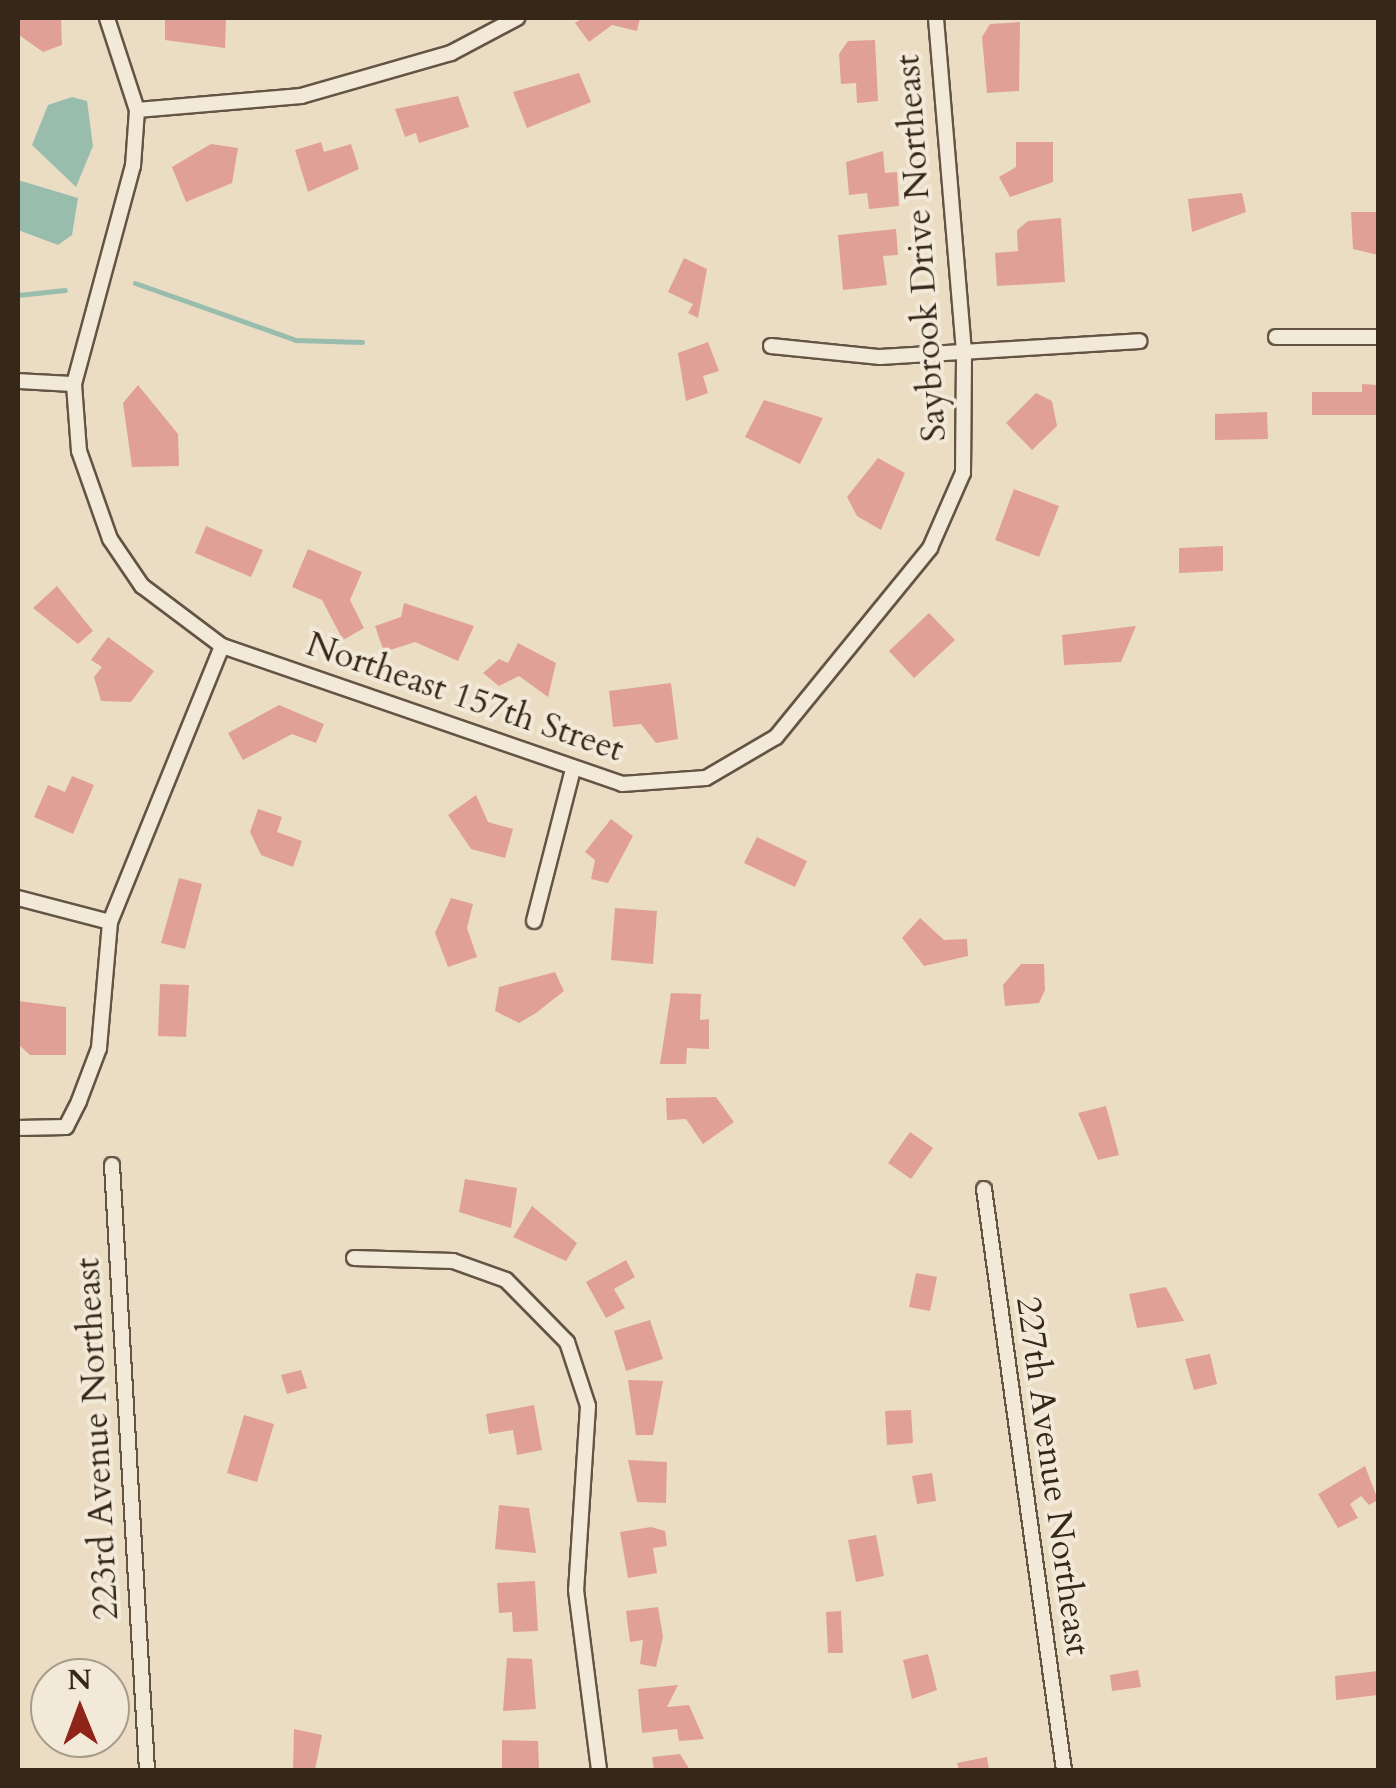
<!DOCTYPE html>
<style>
body{margin:0}
#map{position:relative;width:1396px;height:1788px;overflow:hidden;background:#ebddc4;font-family:Cardo,serif}
div>[style]{position:absolute}
[style*='--x']{left:calc(var(--x)*1px);top:calc(var(--y)*1px);width:calc(var(--w)*1px);rotate:calc(var(--a)*1deg)}
.water>*{inset:0;background:#99bdad}
.stream>*{height:5px;margin:-2.5px;padding:0 2.5px;transform-origin:2.5px;border-radius:2.5px;background:#99bdad}
.building>*{inset:0;background:#e1a096}
.roads{filter:drop-shadow(2px 0 #635444) drop-shadow(-2px 0 #635444) drop-shadow(0 2px #635444) drop-shadow(0 -2px #635444)}
.street>*{height:14px;margin:-7px;padding:0 7px;transform-origin:7px;border-radius:7px;background:#f2e9d9}
span{translate:-50% -50%;white-space:nowrap;text-align:center;line-height:1.15;-webkit-text-stroke:8px #f2e9d9;paint-order:stroke}
.street-label{font-size:35px;color:#362719}
.frame{position:absolute;inset:0;border:20px solid #362719;pointer-events:none}
.north{position:absolute;left:30px;top:1658px;width:100px;height:100px;box-sizing:border-box;background:#f2e9d9;border:2px solid #a79b8c;border-radius:50%;rotate:359deg;font-size:28px;font-weight:700;line-height:40px;text-align:center;color:#362719}
.north::after{content:'';display:block;margin:auto;width:35px;height:45px;background:#8f2418;clip-path:polygon(50% 0,100% 100%,50% 72%,0 100%)}
</style>
<div id="map">
<div class="water">
<div style="clip-path:polygon(72px 97px,87px 101px,93px 146px,76px 187px,32px 145px,48px 105px)"></div>
<div style="clip-path:polygon(18px 180px,78px 198px,72px 235px,58px 245px,18px 230px)"></div>
</div>
<div class="stream">
<div style="--x:135;--y:283;--w:171;--a:19.5"></div>
<div style="--x:296;--y:340;--w:66;--a:1.7"></div>
<div style="--x:18;--y:295;--w:47;--a:-6.1"></div>
</div>
<div class="building">
<div style="clip-path:polygon(18px 18px,61px 18px,62px 45px,43px 52px,19px 35px)"></div>
<div style="clip-path:polygon(165px 18px,226px 18px,225px 48px,165px 40px)"></div>
<div style="clip-path:polygon(583px 18px,640px 18px,637px 31px,612px 25px,589px 42px,575px 23px)"></div>
<div style="clip-path:polygon(1020px 22px,1019px 91px,987px 93px,982px 37px,990px 24px)"></div>
<div style="clip-path:polygon(875px 40px,878px 101px,857px 103px,856px 83px,841px 84px,839px 54px,848px 41px)"></div>
<div style="clip-path:polygon(579px 73px,591px 102px,527px 128px,513px 92px)"></div>
<div style="clip-path:polygon(458px 96px,469px 127px,419px 143px,416px 133px,405px 137px,395px 109px)"></div>
<div style="clip-path:polygon(321px 142px,324px 152px,351px 144px,359px 169px,308px 192px,295px 150px)"></div>
<div style="clip-path:polygon(1016px 142px,1053px 142px,1053px 182px,1010px 197px,999px 177px,1016px 167px)"></div>
<div style="clip-path:polygon(211px 144px,238px 148px,232px 183px,186px 202px,172px 167px)"></div>
<div style="clip-path:polygon(883px 151px,885px 173px,897px 172px,899px 206px,869px 209px,867px 193px,849px 195px,846px 162px)"></div>
<div style="clip-path:polygon(1242px 193px,1246px 212px,1192px 232px,1188px 199px)"></div>
<div style="clip-path:polygon(1351px 212px,1378px 212px,1378px 255px,1353px 249px)"></div>
<div style="clip-path:polygon(1061px 218px,1065px 282px,997px 286px,995px 253px,1018px 251px,1017px 230px,1028px 221px)"></div>
<div style="clip-path:polygon(896px 229px,898px 255px,883px 256px,887px 285px,843px 290px,838px 235px)"></div>
<div style="clip-path:polygon(684px 258px,707px 269px,698px 318px,688px 313px,693px 304px,668px 292px)"></div>
<div style="clip-path:polygon(708px 342px,719px 371px,703px 376px,708px 393px,686px 401px,678px 353px)"></div>
<div style="clip-path:polygon(1362px 384px,1378px 385px,1378px 415px,1312px 415px,1312px 392px,1362px 392px)"></div>
<div style="clip-path:polygon(138px 385px,178px 434px,179px 466px,132px 467px,123px 403px)"></div>
<div style="clip-path:polygon(1036px 393px,1052px 401px,1057px 426px,1032px 450px,1006px 423px)"></div>
<div style="clip-path:polygon(764px 400px,823px 418px,800px 464px,745px 437px)"></div>
<div style="clip-path:polygon(1267px 412px,1268px 439px,1215px 440px,1215px 414px)"></div>
<div style="clip-path:polygon(878px 458px,905px 473px,881px 530px,857px 516px,847px 497px)"></div>
<div style="clip-path:polygon(1014px 489px,1059px 506px,1039px 557px,995px 540px)"></div>
<div style="clip-path:polygon(206px 526px,263px 550px,251px 577px,195px 553px)"></div>
<div style="clip-path:polygon(1223px 546px,1223px 571px,1179px 573px,1179px 548px)"></div>
<div style="clip-path:polygon(308px 549px,362px 572px,350px 600px,364px 628px,343px 640px,322px 600px,292px 587px)"></div>
<div style="clip-path:polygon(57px 586px,93px 631px,78px 644px,33px 608px)"></div>
<div style="clip-path:polygon(404px 603px,474px 626px,458px 661px,415px 642px,384px 652px,375px 626px,401px 617px)"></div>
<div style="clip-path:polygon(929px 613px,955px 640px,914px 678px,889px 651px)"></div>
<div style="clip-path:polygon(1136px 626px,1121px 662px,1064px 665px,1062px 635px)"></div>
<div style="clip-path:polygon(108px 637px,154px 671px,131px 702px,101px 701px,94px 677px,102px 667px,91px 660px)"></div>
<div style="clip-path:polygon(518px 643px,556px 663px,548px 697px,519px 676px,499px 686px,483px 673px,499px 659px,508px 663px)"></div>
<div style="clip-path:polygon(671px 683px,678px 739px,656px 743px,641px 724px,613px 727px,609px 691px)"></div>
<div style="clip-path:polygon(279px 705px,324px 724px,316px 743px,292px 734px,243px 760px,228px 733px)"></div>
<div style="clip-path:polygon(72px 776px,94px 785px,73px 834px,34px 817px,48px 785px,65px 792px)"></div>
<div style="clip-path:polygon(476px 795px,488px 822px,513px 829px,505px 858px,471px 849px,448px 815px)"></div>
<div style="clip-path:polygon(258px 809px,282px 817px,277px 832px,302px 841px,293px 867px,261px 855px,250px 832px)"></div>
<div style="clip-path:polygon(611px 819px,633px 836px,608px 883px,591px 879px,595px 860px,585px 852px)"></div>
<div style="clip-path:polygon(757px 837px,807px 861px,795px 887px,744px 863px)"></div>
<div style="clip-path:polygon(179px 878px,202px 884px,185px 949px,161px 943px)"></div>
<div style="clip-path:polygon(451px 898px,473px 904px,467px 928px,477px 957px,448px 967px,435px 933px)"></div>
<div style="clip-path:polygon(615px 908px,657px 911px,653px 964px,611px 960px)"></div>
<div style="clip-path:polygon(920px 918px,944px 940px,967px 939px,968px 956px,924px 966px,902px 938px)"></div>
<div style="clip-path:polygon(1021px 964px,1044px 964px,1045px 990px,1039px 1003px,1005px 1006px,1003px 985px)"></div>
<div style="clip-path:polygon(555px 972px,564px 991px,536px 1013px,519px 1023px,495px 1011px,499px 987px)"></div>
<div style="clip-path:polygon(160px 984px,189px 985px,186px 1037px,158px 1036px)"></div>
<div style="clip-path:polygon(671px 993px,701px 994px,700px 1020px,709px 1019px,709px 1049px,687px 1048px,686px 1064px,660px 1064px)"></div>
<div style="clip-path:polygon(18px 1001px,66px 1007px,66px 1055px,30px 1055px,18px 1044px)"></div>
<div style="clip-path:polygon(716px 1097px,734px 1122px,703px 1144px,686px 1119px,667px 1120px,666px 1098px)"></div>
<div style="clip-path:polygon(1106px 1106px,1119px 1155px,1098px 1160px,1078px 1113px)"></div>
<div style="clip-path:polygon(910px 1132px,933px 1148px,911px 1179px,888px 1163px)"></div>
<div style="clip-path:polygon(465px 1179px,517px 1188px,511px 1228px,459px 1212px)"></div>
<div style="clip-path:polygon(532px 1206px,577px 1243px,566px 1261px,513px 1237px)"></div>
<div style="clip-path:polygon(626px 1260px,635px 1277px,614px 1289px,625px 1308px,606px 1318px,586px 1282px)"></div>
<div style="clip-path:polygon(916px 1273px,937px 1277px,930px 1311px,909px 1307px)"></div>
<div style="clip-path:polygon(1166px 1287px,1184px 1321px,1137px 1328px,1129px 1294px)"></div>
<div style="clip-path:polygon(650px 1320px,663px 1359px,626px 1371px,614px 1331px)"></div>
<div style="clip-path:polygon(1210px 1354px,1217px 1384px,1194px 1390px,1185px 1359px)"></div>
<div style="clip-path:polygon(301px 1370px,307px 1388px,287px 1394px,281px 1375px)"></div>
<div style="clip-path:polygon(628px 1380px,663px 1381px,653px 1435px,636px 1435px)"></div>
<div style="clip-path:polygon(534px 1405px,542px 1450px,517px 1455px,513px 1430px,489px 1434px,486px 1414px)"></div>
<div style="clip-path:polygon(911px 1410px,913px 1443px,887px 1445px,885px 1411px)"></div>
<div style="clip-path:polygon(244px 1415px,274px 1424px,257px 1482px,227px 1473px)"></div>
<div style="clip-path:polygon(628px 1460px,667px 1462px,666px 1503px,637px 1502px)"></div>
<div style="clip-path:polygon(1365px 1466px,1378px 1500px,1369px 1505px,1361px 1496px,1350px 1504px,1358px 1518px,1338px 1528px,1318px 1494px)"></div>
<div style="clip-path:polygon(932px 1473px,936px 1501px,917px 1504px,912px 1476px)"></div>
<div style="clip-path:polygon(499px 1505px,529px 1508px,536px 1553px,495px 1549px)"></div>
<div style="clip-path:polygon(651px 1527px,665px 1531px,667px 1546px,653px 1548px,657px 1573px,628px 1578px,620px 1532px)"></div>
<div style="clip-path:polygon(876px 1535px,884px 1576px,856px 1582px,848px 1540px)"></div>
<div style="clip-path:polygon(535px 1581px,538px 1631px,513px 1632px,512px 1612px,499px 1613px,497px 1583px)"></div>
<div style="clip-path:polygon(658px 1607px,663px 1637px,656px 1667px,640px 1664px,643px 1640px,630px 1642px,626px 1611px)"></div>
<div style="clip-path:polygon(841px 1611px,843px 1653px,828px 1653px,826px 1612px)"></div>
<div style="clip-path:polygon(928px 1654px,937px 1690px,912px 1699px,903px 1660px)"></div>
<div style="clip-path:polygon(507px 1658px,532px 1659px,536px 1709px,503px 1711px)"></div>
<div style="clip-path:polygon(1138px 1670px,1141px 1687px,1112px 1691px,1110px 1675px)"></div>
<div style="clip-path:polygon(1378px 1671px,1378px 1695px,1336px 1700px,1335px 1676px)"></div>
<div style="clip-path:polygon(678px 1685px,667px 1707px,689px 1705px,704px 1739px,679px 1741px,677px 1729px,642px 1733px,638px 1689px)"></div>
<div style="clip-path:polygon(294px 1729px,322px 1735px,315px 1770px,293px 1770px)"></div>
<div style="clip-path:polygon(502px 1740px,538px 1741px,539px 1770px,502px 1769px)"></div>
<div style="clip-path:polygon(680px 1754px,690px 1770px,654px 1770px,652px 1757px)"></div>
<div style="clip-path:polygon(987px 1757px,989px 1770px,959px 1770px,957px 1763px)"></div>
</div>
<div class="roads">
<div class="street">
<div style="--x:137;--y:110;--w:165;--a:-4.9"></div>
<div style="--x:301;--y:96;--w:156;--a:-16"></div>
<div style="--x:451;--y:53;--w:75;--a:-27.9"></div>
<div style="--x:1276;--y:337;--w:102;--a:0"></div>
<div style="--x:771;--y:346;--w:110;--a:5.8"></div>
<div style="--x:880;--y:357;--w:260;--a:-3.5"></div>
<div style="--x:18;--y:381;--w:56;--a:3.1"></div>
<div style="--x:222;--y:646;--w:423;--a:19"></div>
<div style="--x:622;--y:784;--w:84;--a:-4.1"></div>
<div style="--x:706;--y:778;--w:81;--a:-30.4"></div>
<div style="--x:776;--y:737;--w:244;--a:-50.8"></div>
<div style="--x:930;--y:548;--w:82;--a:-66.3"></div>
<div style="--x:963;--y:473;--w:121;--a:-89.5"></div>
<div style="--x:964;--y:352;--w:335;--a:-94.8"></div>
<div style="--x:18;--y:898;--w:95;--a:14.6"></div>
<div style="--x:534;--y:921;--w:157;--a:-75.6"></div>
<div style="--x:18;--y:1128;--w:48;--a:-1.2"></div>
<div style="--x:66;--y:1127;--w:29;--a:-63"></div>
<div style="--x:79;--y:1101;--w:57;--a:-69.3"></div>
<div style="--x:99;--y:1048;--w:126;--a:-85"></div>
<div style="--x:110;--y:922;--w:298;--a:-67.9"></div>
<div style="--x:222;--y:646;--w:100;--a:-143.1"></div>
<div style="--x:142;--y:586;--w:57;--a:-124.2"></div>
<div style="--x:110;--y:539;--w:93;--a:-109.4"></div>
<div style="--x:79;--y:451;--w:67;--a:-94.3"></div>
<div style="--x:74;--y:384;--w:226;--a:-74.9"></div>
<div style="--x:133;--y:166;--w:56;--a:-85.9"></div>
<div style="--x:137;--y:110;--w:97;--a:-108.1"></div>
<div style="--x:112;--y:1165;--w:606;--a:86.69"></div>
<div style="--x:984;--y:1189;--w:586;--a:82.16"></div>
<div style="--x:354;--y:1258;--w:99;--a:1.7"></div>
<div style="--x:453;--y:1261;--w:56;--a:19.7"></div>
<div style="--x:506;--y:1280;--w:87;--a:45.5"></div>
<div style="--x:567;--y:1342;--w:67;--a:71.8"></div>
<div style="--x:588;--y:1406;--w:184;--a:93.7"></div>
<div style="--x:576;--y:1590;--w:181;--a:82.7"></div>
</div>
</div>
<div class="street-label">
<span style="left:921px;top:248px;rotate:-94deg">Saybrook Drive Northeast</span>
<span style="left:465px;top:697px;rotate:19deg">Northeast 157th Street</span>
<span style="left:97px;top:1439px;rotate:-93deg">223rd Avenue Northeast</span>
<span style="left:1053px;top:1476px;rotate:82deg">227th Avenue Northeast</span>
</div>
<div class="frame"></div>
<div class="north">N</div>
</div>
